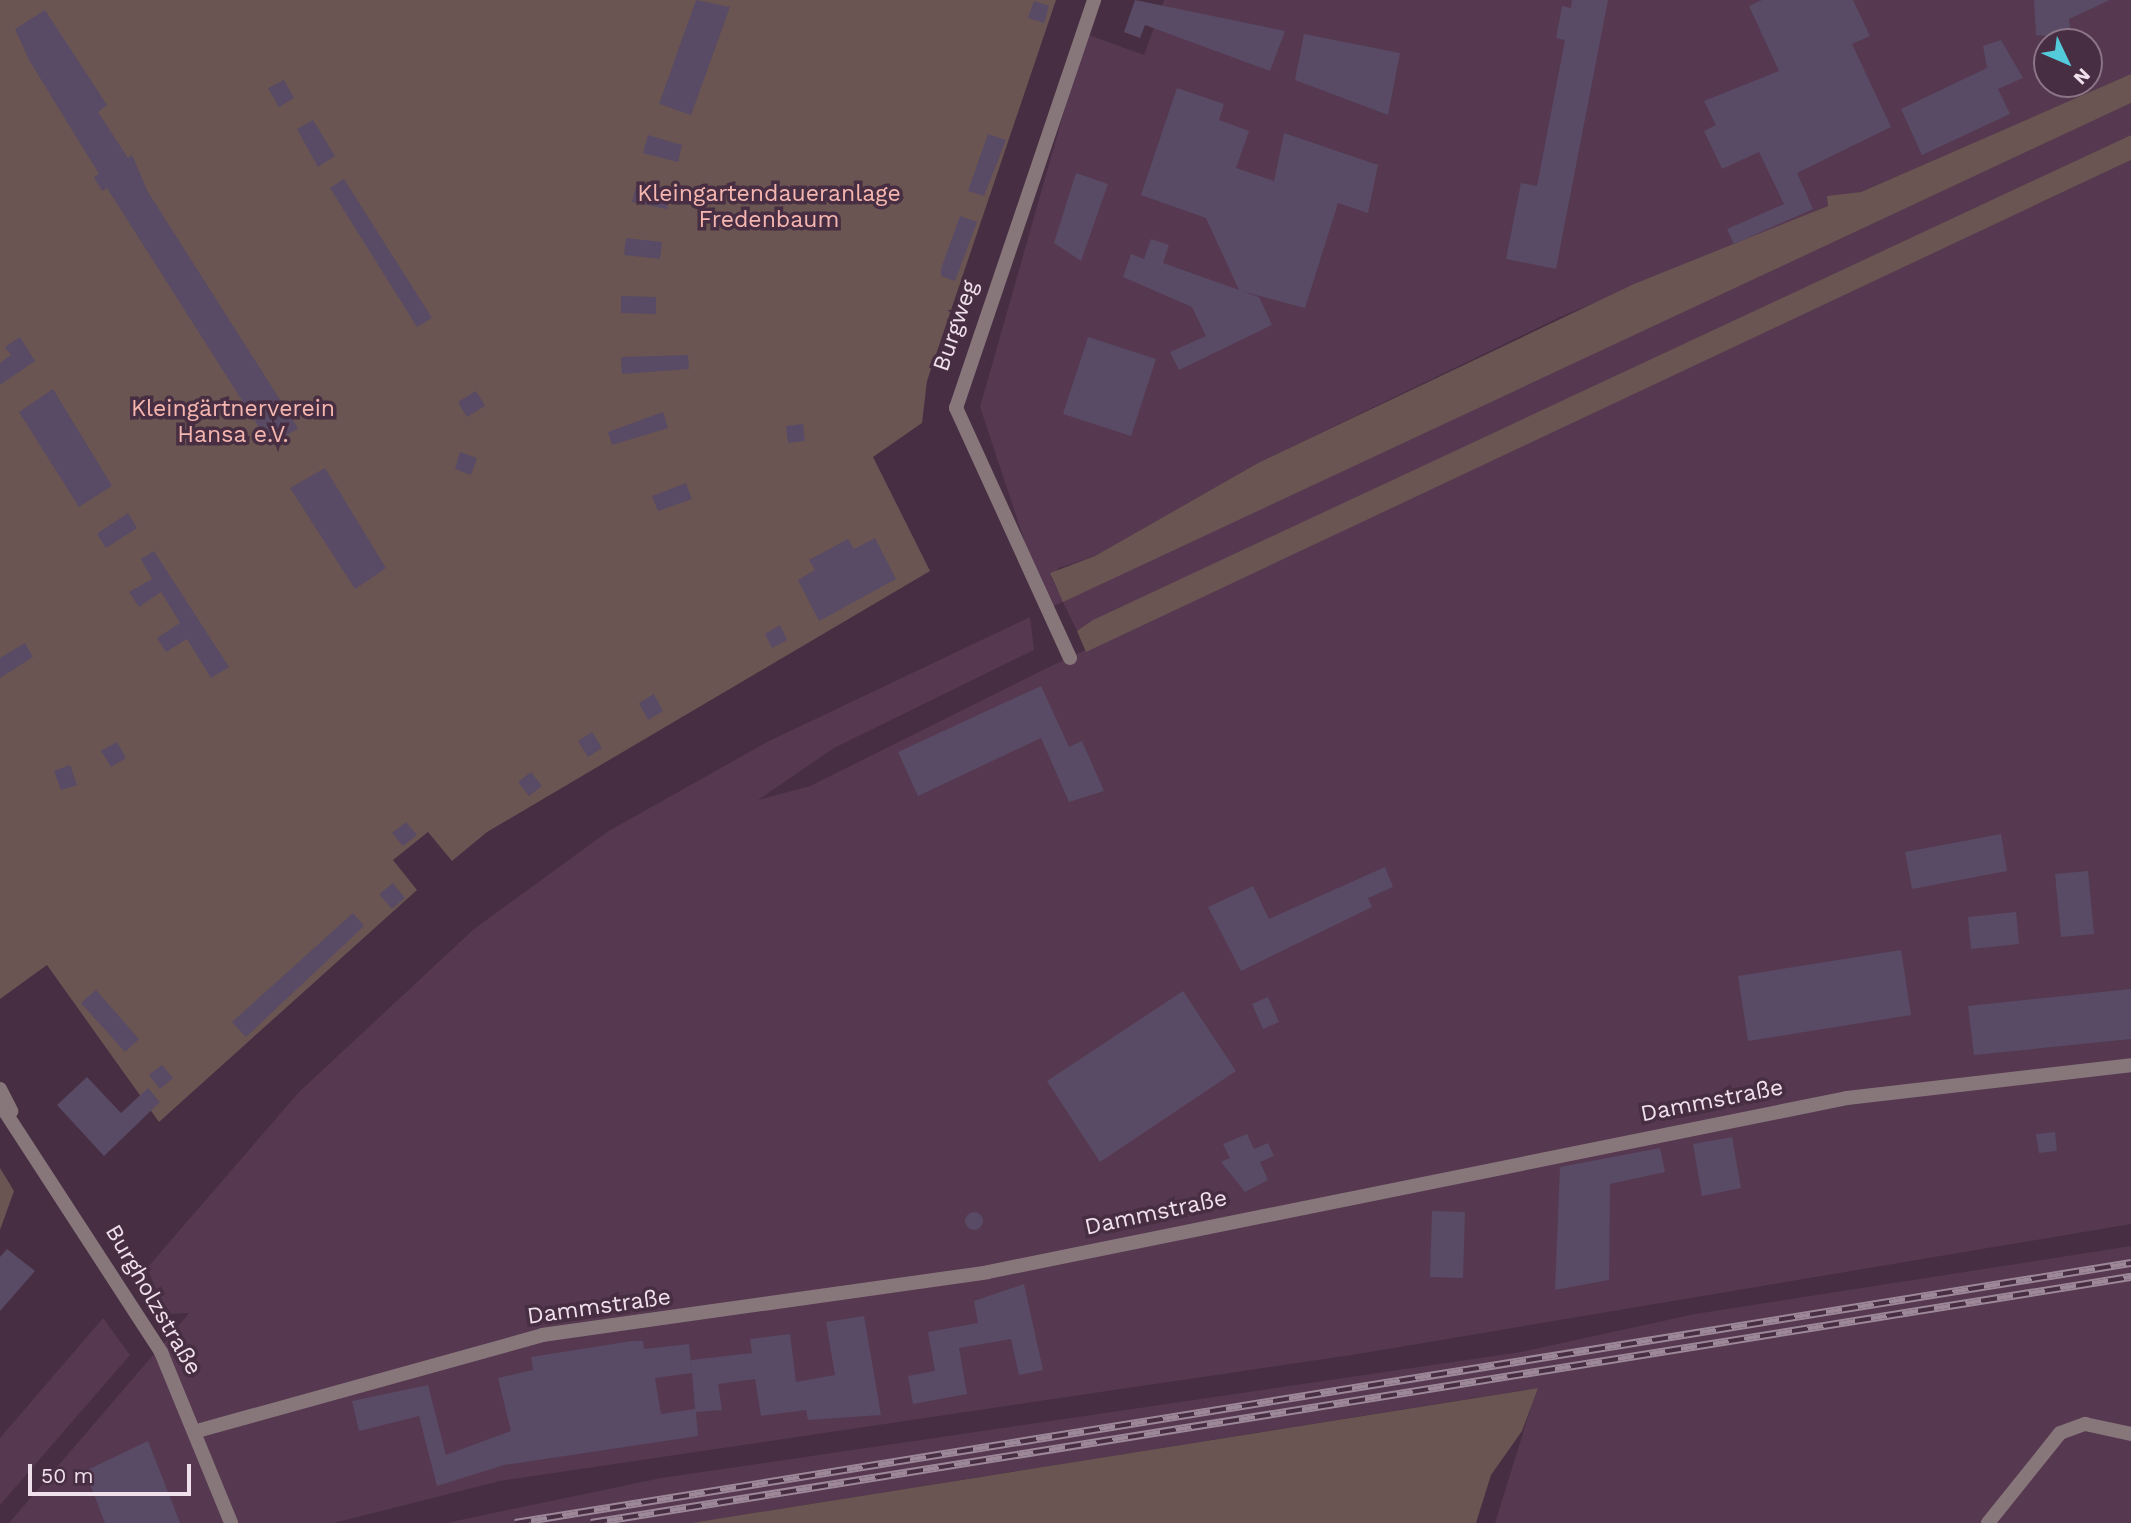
<!DOCTYPE html>
<meta charset="utf-8">
<style>
body{margin:0}
#map{position:relative;width:2131px;height:1523px;overflow:hidden;background:#472e42;font-family:"Work Sans",sans-serif}
div>[style]{position:absolute}
[style*='--x']{left:calc(var(--x)*1px);top:calc(var(--y)*1px);width:calc(var(--w)*1px);rotate:calc(var(--a)*1deg)}
.built>*{inset:0;background:#563850}
.green>*{inset:0;background:#6a5552}
.building>*{inset:0;background:#594b65}
.round{border-radius:50%}
.minor>*{height:14px;margin:-7px;padding:0 7px;transform-origin:7px;border-radius:7px;background:#87777b}
.rail>*{height:8px;margin-top:-4px;transform-origin:0;background:repeating-linear-gradient(90deg,#472e42 0 16px,#9c8898 0 32px);box-sizing:border-box;border-block:2px solid #9c8898}
span{translate:-50% -50%;white-space:nowrap;text-align:center;line-height:1.15;-webkit-text-stroke:7px #472e42;paint-order:stroke}
.park-label{font-size:23px;color:#f6b6b0}
.street-label{font-size:23px;color:#f0e0ec}
.north{position:absolute;left:2033px;top:28px;width:70px;height:70px;box-sizing:border-box;background:#472e42;border:2px solid #8b7586;border-radius:50%;rotate:134deg;font-size:19px;font-weight:700;line-height:28px;text-align:center;color:#f0e0ec}
.north::after{content:'';display:block;margin:auto;width:24px;height:32px;background:#53cbdb;clip-path:polygon(50% 0,100% 100%,50% 72%,0 100%)}
.scale{position:absolute;left:28px;top:1464px;width:163px;height:32px;box-sizing:border-box;border:4px solid #f0e0ec;border-top:0;padding-left:9px;font-size:21px;line-height:24px;white-space:nowrap;color:#f0e0ec;-webkit-text-stroke:5px #472e42;paint-order:stroke}
</style>
<div id="map">
<div class="built">
<div style="clip-path:polygon(evenodd,1164px 0,2131px 0,2131px 74px,1861px 192px,1828px 197px,1828px 206px,1560px 317px,1258px 463px,1095px 556px,1059px 568px,1051px 577px,1063px 601px,2131px 103px,2131px 135px,1077px 631px,1063px 602px,1047px 609px,980px 407px,1086px 34px,1144px 55px,1164px 0,2047px 42px,2089px 42px,2089px 84px,2047px 84px,2047px 42px)"></div>
<div style="clip-path:polygon(2131px 160px,2131px 1224px,1358px 1354px,500px 1481px,334px 1523px,9px 1523px,189px 1313px,167px 1314px,147px 1268px,299px 1092px,474px 929px,607px 832px,767px 742px,1030px 617px,1034px 650px,834px 748px,758px 800px,810px 786px,1047px 668px)"></div>
<div style="clip-path:polygon(2131px 1246px,2131px 1523px,1495px 1523px,1537px 1388px,691px 1523px,446px 1523px,661px 1478px,1521px 1352px,1695px 1314px)"></div>
<div style="clip-path:polygon(103px 1318px,130px 1355px,0 1505px,0 1438px)"></div>
</div>
<div class="green">
<div style="clip-path:polygon(0 0,1056px 0,927px 381px,922px 423px,873px 457px,930px 571px,487px 832px,452px 861px,428px 832px,393px 860px,417px 890px,159px 1122px,47px 965px,0 999px)"></div>
<div style="clip-path:polygon(2131px 74px,2131px 103px,1063px 602px,1050px 573px,1095px 556px,1258px 463px,1634px 284px,1828px 206px,1827px 196px,1861px 192px)"></div>
<div style="clip-path:polygon(2131px 135px,2131px 160px,1086px 652px,1077px 631px,1093px 620px)"></div>
<div style="clip-path:polygon(0 1168px,14px 1191px,0 1230px)"></div>
<div style="clip-path:polygon(1538px 1388px,1522px 1431px,1491px 1475px,1476px 1523px,691px 1523px)"></div>
</div>
<div class="building">
<div style="clip-path:polygon(696px 0,730px 7px,691px 115px,659px 104px)"></div>
<div style="clip-path:polygon(1135px 0,1285px 31px,1270px 71px,1145px 25px,1140px 38px,1124px 32px)"></div>
<div style="clip-path:polygon(1572px 0,1608px 0,1556px 269px,1506px 259px,1521px 183px,1537px 186px,1565px 40px,1556px 38px,1562px 6px,1571px 8px)"></div>
<div style="clip-path:polygon(1762px 0,1853px 0,1870px 36px,1852px 44px,1891px 127px,1797px 173px,1813px 209px,1734px 244px,1727px 229px,1784px 204px,1759px 152px,1722px 169px,1704px 131px,1716px 125px,1704px 101px,1779px 71px,1749px 6px)"></div>
<div style="clip-path:polygon(2034px 0,2110px 0,2069px 19px,2071px 39px,2036px 35px)"></div>
<div style="clip-path:polygon(1034px 1px,1049px 6px,1044px 23px,1028px 18px)"></div>
<div style="clip-path:polygon(45px 10px,107px 105px,98px 112px,128px 158px,132px 155px,148px 192px,298px 428px,271px 446px,107px 188px,102px 191px,94px 177px,99px 174px,29px 60px,15px 29px)"></div>
<div style="clip-path:polygon(1304px 34px,1400px 53px,1388px 115px,1295px 80px)"></div>
<div style="clip-path:polygon(2001px 40px,2023px 78px,1998px 89px,2010px 114px,1922px 155px,1901px 109px,1987px 68px,1983px 46px)"></div>
<div style="clip-path:polygon(284px 80px,294px 98px,279px 107px,268px 88px)"></div>
<div style="clip-path:polygon(1177px 88px,1224px 104px,1219px 120px,1249px 131px,1236px 168px,1274px 181px,1284px 133px,1378px 165px,1368px 213px,1338px 203px,1305px 308px,1241px 291px,1259px 297px,1272px 325px,1179px 370px,1170px 352px,1206px 336px,1192px 307px,1123px 277px,1131px 254px,1144px 259px,1151px 239px,1169px 245px,1163px 263px,1239px 290px,1206px 218px,1141px 195px)"></div>
<div style="clip-path:polygon(313px 120px,335px 156px,318px 167px,297px 129px)"></div>
<div style="clip-path:polygon(988px 134px,1006px 140px,984px 196px,968px 191px)"></div>
<div style="clip-path:polygon(648px 135px,682px 145px,678px 162px,643px 153px)"></div>
<div style="clip-path:polygon(1076px 173px,1108px 184px,1081px 261px,1054px 243px)"></div>
<div style="clip-path:polygon(344px 179px,432px 318px,417px 327px,330px 188px)"></div>
<div style="clip-path:polygon(636px 186px,670px 193px,667px 209px,632px 202px)"></div>
<div style="clip-path:polygon(960px 216px,977px 222px,955px 281px,941px 276px,941px 269px)"></div>
<div style="clip-path:polygon(626px 238px,662px 242px,660px 259px,624px 255px)"></div>
<div style="clip-path:polygon(621px 296px,656px 297px,656px 314px,621px 313px)"></div>
<div style="clip-path:polygon(20px 337px,35px 361px,0 385px,0 363px,11px 355px,5px 347px)"></div>
<div style="clip-path:polygon(1088px 337px,1156px 359px,1131px 436px,1063px 414px)"></div>
<div style="clip-path:polygon(688px 355px,689px 369px,622px 374px,621px 357px)"></div>
<div style="clip-path:polygon(53px 389px,112px 486px,79px 507px,19px 412px)"></div>
<div style="clip-path:polygon(476px 391px,485px 406px,467px 417px,458px 402px)"></div>
<div style="clip-path:polygon(663px 412px,668px 428px,612px 445px,608px 432px)"></div>
<div style="clip-path:polygon(803px 424px,805px 441px,788px 443px,786px 426px)"></div>
<div style="clip-path:polygon(460px 452px,477px 458px,471px 475px,455px 469px)"></div>
<div style="clip-path:polygon(325px 468px,386px 568px,355px 589px,290px 488px)"></div>
<div style="clip-path:polygon(686px 483px,692px 499px,658px 511px,652px 496px)"></div>
<div style="clip-path:polygon(128px 513px,137px 528px,106px 548px,97px 534px)"></div>
<div style="clip-path:polygon(875px 538px,896px 579px,819px 621px,798px 580px,815px 570px,809px 560px,848px 539px,854px 549px)"></div>
<div style="clip-path:polygon(154px 551px,229px 667px,211px 678px,187px 639px,166px 652px,157px 638px,180px 623px,161px 592px,139px 607px,129px 592px,152px 579px,141px 559px)"></div>
<div style="clip-path:polygon(780px 625px,787px 640px,772px 648px,765px 634px)"></div>
<div style="clip-path:polygon(25px 643px,33px 657px,0 678px,0 658px)"></div>
<div style="clip-path:polygon(1041px 686px,1069px 747px,1082px 741px,1104px 791px,1069px 802px,1041px 738px,918px 796px,898px 752px)"></div>
<div style="clip-path:polygon(654px 694px,663px 711px,648px 720px,639px 703px)"></div>
<div style="clip-path:polygon(592px 732px,602px 748px,588px 757px,578px 741px)"></div>
<div style="clip-path:polygon(117px 742px,126px 758px,111px 767px,101px 751px)"></div>
<div style="clip-path:polygon(70px 765px,77px 785px,61px 790px,54px 771px)"></div>
<div style="clip-path:polygon(531px 772px,542px 786px,529px 796px,518px 782px)"></div>
<div style="clip-path:polygon(406px 822px,417px 835px,403px 846px,392px 833px)"></div>
<div style="clip-path:polygon(2001px 834px,2007px 871px,1912px 889px,1905px 852px)"></div>
<div style="clip-path:polygon(1385px 867px,1393px 887px,1368px 898px,1372px 907px,1241px 971px,1208px 907px,1253px 886px,1269px 919px)"></div>
<div style="clip-path:polygon(2088px 871px,2094px 934px,2061px 937px,2055px 874px)"></div>
<div style="clip-path:polygon(393px 883px,405px 898px,392px 909px,379px 894px)"></div>
<div style="clip-path:polygon(2016px 912px,2019px 944px,1971px 949px,1968px 917px)"></div>
<div style="clip-path:polygon(353px 913px,364px 926px,246px 1037px,232px 1022px)"></div>
<div style="clip-path:polygon(1901px 950px,1911px 1015px,1748px 1041px,1738px 976px)"></div>
<div style="clip-path:polygon(2131px 989px,2131px 1039px,1974px 1055px,1968px 1006px)"></div>
<div style="clip-path:polygon(96px 990px,139px 1039px,125px 1052px,81px 1003px)"></div>
<div style="clip-path:polygon(1183px 991px,1236px 1071px,1100px 1162px,1047px 1081px)"></div>
<div style="clip-path:polygon(1268px 997px,1279px 1022px,1263px 1029px,1252px 1004px)"></div>
<div style="clip-path:polygon(162px 1065px,173px 1078px,160px 1089px,149px 1075px)"></div>
<div style="clip-path:polygon(87px 1077px,121px 1113px,148px 1088px,160px 1102px,104px 1156px,57px 1105px)"></div>
<div style="clip-path:polygon(2055px 1132px,2057px 1151px,2039px 1153px,2036px 1134px)"></div>
<div style="clip-path:polygon(1247px 1134px,1254px 1149px,1268px 1143px,1274px 1156px,1260px 1162px,1268px 1180px,1245px 1192px,1221px 1162px,1230px 1158px,1223px 1144px)"></div>
<div style="clip-path:polygon(1732px 1137px,1741px 1188px,1702px 1196px,1693px 1144px)"></div>
<div style="clip-path:polygon(1660px 1148px,1665px 1172px,1610px 1184px,1609px 1280px,1555px 1290px,1560px 1167px)"></div>
<div style="clip-path:polygon(1432px 1211px,1465px 1212px,1463px 1278px,1430px 1277px)"></div>
<div class="round" style="left:965px;top:1212px;width:18px;height:18px"></div>
<div style="clip-path:polygon(7px 1249px,35px 1271px,0 1311px,0 1257px)"></div>
<div style="clip-path:polygon(1024px 1284px,1043px 1370px,1019px 1375px,1011px 1339px,959px 1348px,967px 1394px,913px 1404px,908px 1376px,935px 1371px,928px 1332px,978px 1323px,974px 1301px)"></div>
<div style="clip-path:polygon(864px 1316px,881px 1415px,808px 1420px,806px 1410px,761px 1416px,755px 1379px,718px 1384px,722px 1410px,696px 1412px,698px 1436px,504px 1465px,437px 1486px,419px 1416px,359px 1431px,352px 1401px,428px 1385px,446px 1455px,511px 1431px,498px 1378px,533px 1370px,531px 1357px,632px 1341px,643px 1341px,644px 1349px,689px 1344px,692px 1373px,655px 1378px,661px 1414px,695px 1409px,691px 1360px,752px 1353px,750px 1339px,790px 1334px,796px 1382px,835px 1375px,826px 1322px)"></div>
<div style="clip-path:polygon(148px 1441px,180px 1523px,105px 1523px,85px 1471px)"></div>
</div>
<div class="minor">
<div style="--x:1070;--y:658;--w:275;--a:-114.5"></div>
<div style="--x:956;--y:408;--w:431;--a:-71.3"></div>
<div style="--x:0;--y:1089;--w:25;--a:63"></div>
<div style="--x:0;--y:1104;--w:296;--a:57"></div>
<div style="--x:161;--y:1352;--w:185;--a:67.7"></div>
<div style="--x:197;--y:1431;--w:358;--a:-15.5"></div>
<div style="--x:542;--y:1335;--w:450;--a:-8"></div>
<div style="--x:988;--y:1272;--w:876;--a:-11.45"></div>
<div style="--x:1847;--y:1098;--w:286;--a:-6.6"></div>
<div style="--x:1988;--y:1523;--w:115;--a:-51.3"></div>
<div style="--x:2060;--y:1433;--w:27;--a:-20"></div>
<div style="--x:2085;--y:1424;--w:47;--a:12.3"></div>
</div>
<div class="rail">
<div style="--x:515;--y:1523;--w:1637;--a:-9.14"></div>
<div style="--x:591;--y:1523;--w:1560;--a:-9.08"></div>
</div>
<div class="park-label">
<span style="left:769px;top:207px">Kleingartendaueranlage<br>Fredenbaum</span>
<span style="left:233px;top:422px">Kleingärtnerverein<br>Hansa e.V.</span>
</div>
<div class="street-label">
<span style="left:956px;top:326px;rotate:-71deg">Burgweg</span>
<span style="left:1712px;top:1101px;rotate:-11deg">Dammstraße</span>
<span style="left:1156px;top:1213px;rotate:-12deg">Dammstraße</span>
<span style="left:153px;top:1300px;rotate:60deg">Burgholzstraße</span>
<span style="left:599px;top:1307px;rotate:-8deg">Dammstraße</span>
</div>
<div class="north">N</div>
<div class="scale">50 m</div>
</div>
